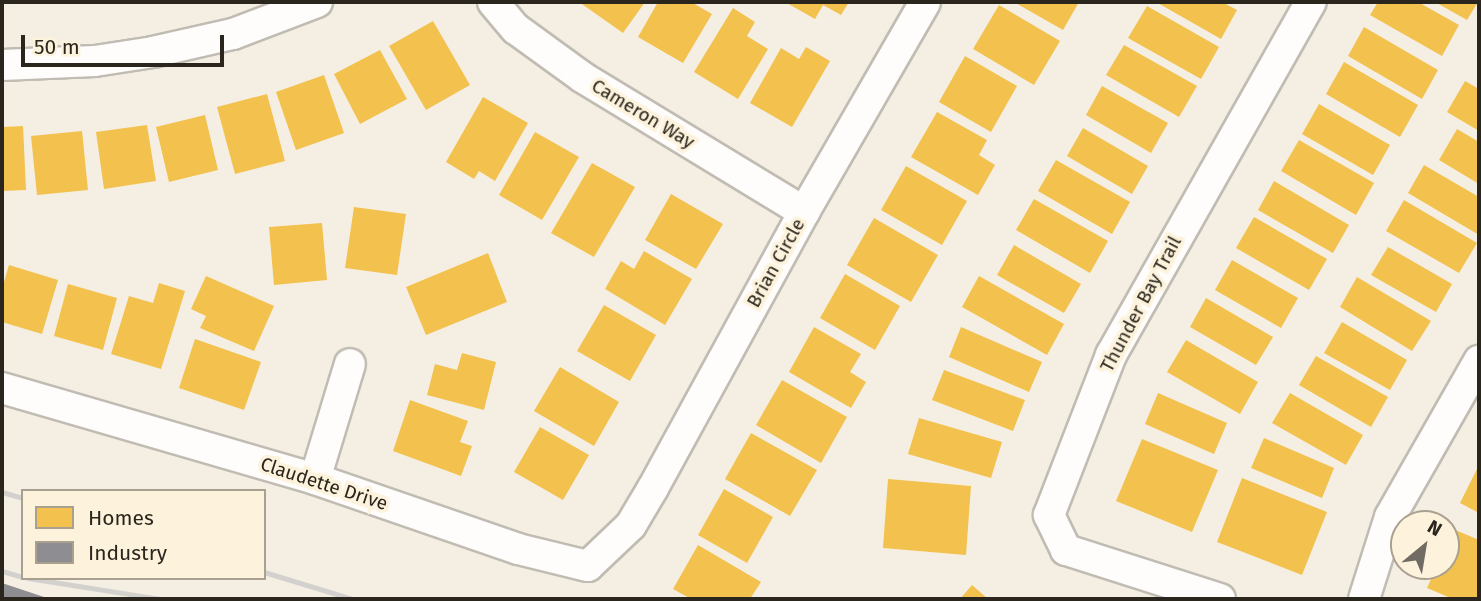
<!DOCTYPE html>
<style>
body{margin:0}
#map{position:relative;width:1481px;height:601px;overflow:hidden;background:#f5efe3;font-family:"Fira Sans",sans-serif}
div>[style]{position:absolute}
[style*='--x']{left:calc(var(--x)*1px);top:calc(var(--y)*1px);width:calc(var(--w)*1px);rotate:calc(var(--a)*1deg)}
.homes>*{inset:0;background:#f2c14e}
.industry>*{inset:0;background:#8d8d92}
.roads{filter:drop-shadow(2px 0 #c1bcb3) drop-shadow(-2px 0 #c1bcb3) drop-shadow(0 2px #c1bcb3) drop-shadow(0 -2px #c1bcb3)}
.street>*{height:30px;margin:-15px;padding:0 15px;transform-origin:15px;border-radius:15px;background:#fefdfb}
.rail>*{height:5px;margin:-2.5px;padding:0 2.5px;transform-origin:2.5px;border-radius:2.5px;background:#d3d1ce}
span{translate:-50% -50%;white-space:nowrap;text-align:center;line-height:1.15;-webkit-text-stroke:7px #fdf2db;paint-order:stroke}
.street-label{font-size:19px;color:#2a261e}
.frame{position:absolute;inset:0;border:4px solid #2a261e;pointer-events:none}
.legend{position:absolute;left:21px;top:489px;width:245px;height:91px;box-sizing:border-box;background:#fdf2db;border:2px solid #a9a08f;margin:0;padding:9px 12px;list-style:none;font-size:21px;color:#2a261e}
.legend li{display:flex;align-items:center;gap:14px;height:35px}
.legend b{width:35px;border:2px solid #a9a08f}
.north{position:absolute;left:1390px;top:510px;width:70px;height:70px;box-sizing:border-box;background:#fdf2db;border:2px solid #a9a08f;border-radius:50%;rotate:30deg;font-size:19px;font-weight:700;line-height:28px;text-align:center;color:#2a261e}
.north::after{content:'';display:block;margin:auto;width:24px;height:32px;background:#716c63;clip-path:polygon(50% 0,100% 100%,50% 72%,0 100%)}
.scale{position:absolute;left:21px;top:35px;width:203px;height:32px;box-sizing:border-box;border:4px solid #2a261e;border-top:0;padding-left:9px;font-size:21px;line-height:24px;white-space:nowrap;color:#2a261e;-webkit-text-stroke:5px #fdf2db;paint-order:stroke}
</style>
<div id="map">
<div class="homes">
<div style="clip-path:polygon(579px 2px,645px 2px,623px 33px)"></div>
<div style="clip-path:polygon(658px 2px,691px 2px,712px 14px,683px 63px,638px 37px)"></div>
<div style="clip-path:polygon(785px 2px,849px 2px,841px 15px,823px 5px,815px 19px)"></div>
<div style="clip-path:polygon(1014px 2px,1079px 2px,1063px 30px)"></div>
<div style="clip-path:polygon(1156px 2px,1222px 2px,1237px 10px,1221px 39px)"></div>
<div style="clip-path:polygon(1378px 2px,1418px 2px,1459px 25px,1442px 56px,1370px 15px)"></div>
<div style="clip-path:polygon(1435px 2px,1478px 2px,1467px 20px)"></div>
<div style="clip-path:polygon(999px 5px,1060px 41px,1034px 85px,973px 49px)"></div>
<div style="clip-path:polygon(1147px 6px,1219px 47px,1201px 79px,1128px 38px)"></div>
<div style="clip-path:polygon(733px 8px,755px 22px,747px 36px,768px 49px,738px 99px,694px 72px)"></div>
<div style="clip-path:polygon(433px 21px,470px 85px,426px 110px,389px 46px)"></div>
<div style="clip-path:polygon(1364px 27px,1438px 70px,1422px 99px,1348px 56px)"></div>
<div style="clip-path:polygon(1124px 45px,1197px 86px,1179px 117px,1106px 75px)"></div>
<div style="clip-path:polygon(806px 47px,830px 61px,792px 127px,750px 103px,781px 48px,799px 59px)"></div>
<div style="clip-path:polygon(380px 50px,407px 99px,360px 124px,334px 74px)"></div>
<div style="clip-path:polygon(965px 56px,1017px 86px,991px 132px,939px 102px)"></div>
<div style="clip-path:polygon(1344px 62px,1418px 105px,1400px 137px,1326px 94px)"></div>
<div style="clip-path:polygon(324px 75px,344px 133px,296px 150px,276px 92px)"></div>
<div style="clip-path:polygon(1465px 81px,1479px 89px,1479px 131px,1447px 112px)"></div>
<div style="clip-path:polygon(1102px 86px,1168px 123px,1151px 153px,1086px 115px)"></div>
<div style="clip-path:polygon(267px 94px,285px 161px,235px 174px,217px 107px)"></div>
<div style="clip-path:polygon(483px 97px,528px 123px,495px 181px,479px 171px,474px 179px,446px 162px)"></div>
<div style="clip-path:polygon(1319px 104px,1390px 145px,1373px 175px,1302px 134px)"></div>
<div style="clip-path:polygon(937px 112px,987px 140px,979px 155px,995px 165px,978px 195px,911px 157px)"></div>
<div style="clip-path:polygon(205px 115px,218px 170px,169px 182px,156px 127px)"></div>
<div style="clip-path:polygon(147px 125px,156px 181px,104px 189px,96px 132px)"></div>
<div style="clip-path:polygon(23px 126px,26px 190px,2px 191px,2px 127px)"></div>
<div style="clip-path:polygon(1083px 128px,1148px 166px,1132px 194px,1067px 156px)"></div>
<div style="clip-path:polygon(1457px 129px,1479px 142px,1479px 184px,1439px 160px)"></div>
<div style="clip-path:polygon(82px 131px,88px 190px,37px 195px,31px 136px)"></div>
<div style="clip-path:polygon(535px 132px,579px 157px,542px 220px,499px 195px)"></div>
<div style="clip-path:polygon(1299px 140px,1374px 183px,1356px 215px,1281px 171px)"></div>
<div style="clip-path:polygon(1056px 160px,1130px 202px,1112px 234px,1038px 191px)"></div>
<div style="clip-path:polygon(592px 163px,635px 187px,594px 257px,551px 233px)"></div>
<div style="clip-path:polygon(1424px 165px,1479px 197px,1479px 235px,1408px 193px)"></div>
<div style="clip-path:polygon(906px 166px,967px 201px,942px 245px,881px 210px)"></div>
<div style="clip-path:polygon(1274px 181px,1349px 225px,1333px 253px,1258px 210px)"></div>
<div style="clip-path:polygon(671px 194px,723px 224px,696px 269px,645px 240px)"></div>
<div style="clip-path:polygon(1034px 199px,1108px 241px,1090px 273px,1016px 230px)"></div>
<div style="clip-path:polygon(1404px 200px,1477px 243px,1459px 273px,1386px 231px)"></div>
<div style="clip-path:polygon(354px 207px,406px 214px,397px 275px,345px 268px)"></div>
<div style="clip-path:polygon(1254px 217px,1327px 259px,1309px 290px,1236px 248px)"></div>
<div style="clip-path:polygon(874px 218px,938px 255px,911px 302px,847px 265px)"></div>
<div style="clip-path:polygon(322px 223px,327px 280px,274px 285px,269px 227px)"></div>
<div style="clip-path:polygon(1014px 245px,1081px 284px,1064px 313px,997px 275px)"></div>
<div style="clip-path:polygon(1388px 247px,1452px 284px,1436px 312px,1371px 275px)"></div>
<div style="clip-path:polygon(644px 251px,692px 279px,665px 325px,605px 289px,621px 261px,634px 269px)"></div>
<div style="clip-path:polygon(488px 253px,507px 302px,426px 335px,406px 287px)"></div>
<div style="clip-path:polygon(1232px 260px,1298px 298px,1281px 328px,1215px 290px)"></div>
<div style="clip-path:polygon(9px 265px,58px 280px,42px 334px,2px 322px,2px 289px)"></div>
<div style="clip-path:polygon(845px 274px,900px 306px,875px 350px,820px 318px)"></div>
<div style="clip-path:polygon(206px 276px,274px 306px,254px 351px,200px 328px,206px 316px,191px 309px)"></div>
<div style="clip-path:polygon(979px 276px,1064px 324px,1047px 355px,962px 307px)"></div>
<div style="clip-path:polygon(1357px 277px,1431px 321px,1412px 351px,1340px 307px)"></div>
<div style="clip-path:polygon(159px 283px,185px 291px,161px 369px,111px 354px,129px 296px,153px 303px)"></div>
<div style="clip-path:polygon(68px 284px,117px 298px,103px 350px,54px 336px)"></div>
<div style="clip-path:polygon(1206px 298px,1273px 337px,1256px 365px,1190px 327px)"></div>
<div style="clip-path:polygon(604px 305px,656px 335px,630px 381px,577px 351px)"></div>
<div style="clip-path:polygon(1342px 322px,1407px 360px,1390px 390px,1324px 353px)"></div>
<div style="clip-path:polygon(814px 327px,861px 354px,850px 372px,866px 382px,851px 408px,789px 372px)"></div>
<div style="clip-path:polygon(961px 327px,1042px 362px,1029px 392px,949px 357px)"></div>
<div style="clip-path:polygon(195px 339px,261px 362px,244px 410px,179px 388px)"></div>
<div style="clip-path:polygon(1186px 340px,1258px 382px,1240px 414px,1167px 372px)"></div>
<div style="clip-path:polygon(462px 353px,496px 362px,484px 410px,427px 395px,435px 364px,457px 370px)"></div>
<div style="clip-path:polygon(1316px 356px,1388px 397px,1371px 427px,1299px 385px)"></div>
<div style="clip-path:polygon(560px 367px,619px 402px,594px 446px,534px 411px)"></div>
<div style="clip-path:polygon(944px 370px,1025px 400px,1013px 431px,932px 400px)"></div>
<div style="clip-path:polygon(782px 380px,847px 417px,821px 463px,756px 425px)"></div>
<div style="clip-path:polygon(1158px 393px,1227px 423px,1214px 454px,1145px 424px)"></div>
<div style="clip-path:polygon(1290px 393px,1363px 435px,1346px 465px,1272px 423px)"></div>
<div style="clip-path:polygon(410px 400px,468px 421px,460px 442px,472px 446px,461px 476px,393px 451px)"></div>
<div style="clip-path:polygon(919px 418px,1002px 442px,991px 478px,908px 454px)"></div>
<div style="clip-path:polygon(540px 427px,589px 455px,563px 500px,514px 472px)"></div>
<div style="clip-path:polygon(751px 433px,817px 470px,790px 516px,725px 479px)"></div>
<div style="clip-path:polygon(1264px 438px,1334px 468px,1322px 498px,1251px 468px)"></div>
<div style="clip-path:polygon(1142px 439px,1218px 470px,1192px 532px,1116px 501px)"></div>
<div style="clip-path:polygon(1477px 469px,1479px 470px,1479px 513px,1460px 503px)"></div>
<div style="clip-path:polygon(1242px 478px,1327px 512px,1302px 575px,1217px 542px)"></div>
<div style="clip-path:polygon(888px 479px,971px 486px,966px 555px,883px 548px)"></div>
<div style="clip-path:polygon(724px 489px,773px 517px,747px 563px,698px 535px)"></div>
<div style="clip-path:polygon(1453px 529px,1479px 540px,1479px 599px,1453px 599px,1427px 588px,1437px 566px,1446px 566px,1446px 545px)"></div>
<div style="clip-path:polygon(698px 545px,761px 582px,750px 599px,691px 599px,673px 589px)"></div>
<div style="clip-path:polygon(972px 585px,988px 599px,960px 599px)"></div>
</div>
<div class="industry">
<div style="clip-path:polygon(2px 583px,50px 599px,2px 599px)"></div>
</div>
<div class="roads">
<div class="street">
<div style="--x:493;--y:2;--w:35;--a:50"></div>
<div style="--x:516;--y:29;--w:82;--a:36"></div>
<div style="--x:582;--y:77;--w:260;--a:31.3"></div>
<div style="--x:2;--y:65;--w:93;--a:-2.5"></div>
<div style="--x:95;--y:61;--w:59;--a:-8.8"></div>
<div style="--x:153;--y:52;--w:82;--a:-12.7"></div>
<div style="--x:233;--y:34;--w:90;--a:-20.9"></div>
<div style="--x:2;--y:388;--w:326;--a:16.2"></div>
<div style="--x:315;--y:479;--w:215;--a:19"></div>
<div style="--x:518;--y:549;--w:72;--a:13.7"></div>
<div style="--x:588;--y:566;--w:59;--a:-43.6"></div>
<div style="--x:631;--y:525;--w:43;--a:-59.3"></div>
<div style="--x:653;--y:488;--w:315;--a:-61.3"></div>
<div style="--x:804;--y:212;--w:242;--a:-60"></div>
<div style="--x:315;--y:479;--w:120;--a:-73.1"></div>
<div style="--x:1220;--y:599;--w:162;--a:-162.3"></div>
<div style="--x:1066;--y:550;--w:39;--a:-116"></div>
<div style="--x:1049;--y:515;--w:172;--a:-68.8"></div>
<div style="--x:1111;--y:355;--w:406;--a:-60.5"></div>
<div style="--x:1364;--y:599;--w:86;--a:-72.4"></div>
<div style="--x:1390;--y:517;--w:180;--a:-60.3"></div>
</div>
</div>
<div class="rail">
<div style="--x:2;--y:492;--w:22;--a:16"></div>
<div style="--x:2;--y:571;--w:22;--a:16"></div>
<div style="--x:264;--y:572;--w:93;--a:16.9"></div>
<div style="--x:28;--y:578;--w:135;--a:9"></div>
</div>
<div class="street-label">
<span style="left:643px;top:114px;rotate:31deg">Cameron Way</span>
<span style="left:776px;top:263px;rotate:-61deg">Brian Circle</span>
<span style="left:1141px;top:304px;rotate:-62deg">Thunder Bay Trail</span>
<span style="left:324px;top:484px;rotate:18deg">Claudette Drive</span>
</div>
<div class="frame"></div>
<ul class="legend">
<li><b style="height:19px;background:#f2c14e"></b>Homes</li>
<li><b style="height:19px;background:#8d8d92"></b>Industry</li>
</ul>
<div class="north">N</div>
<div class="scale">50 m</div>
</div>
